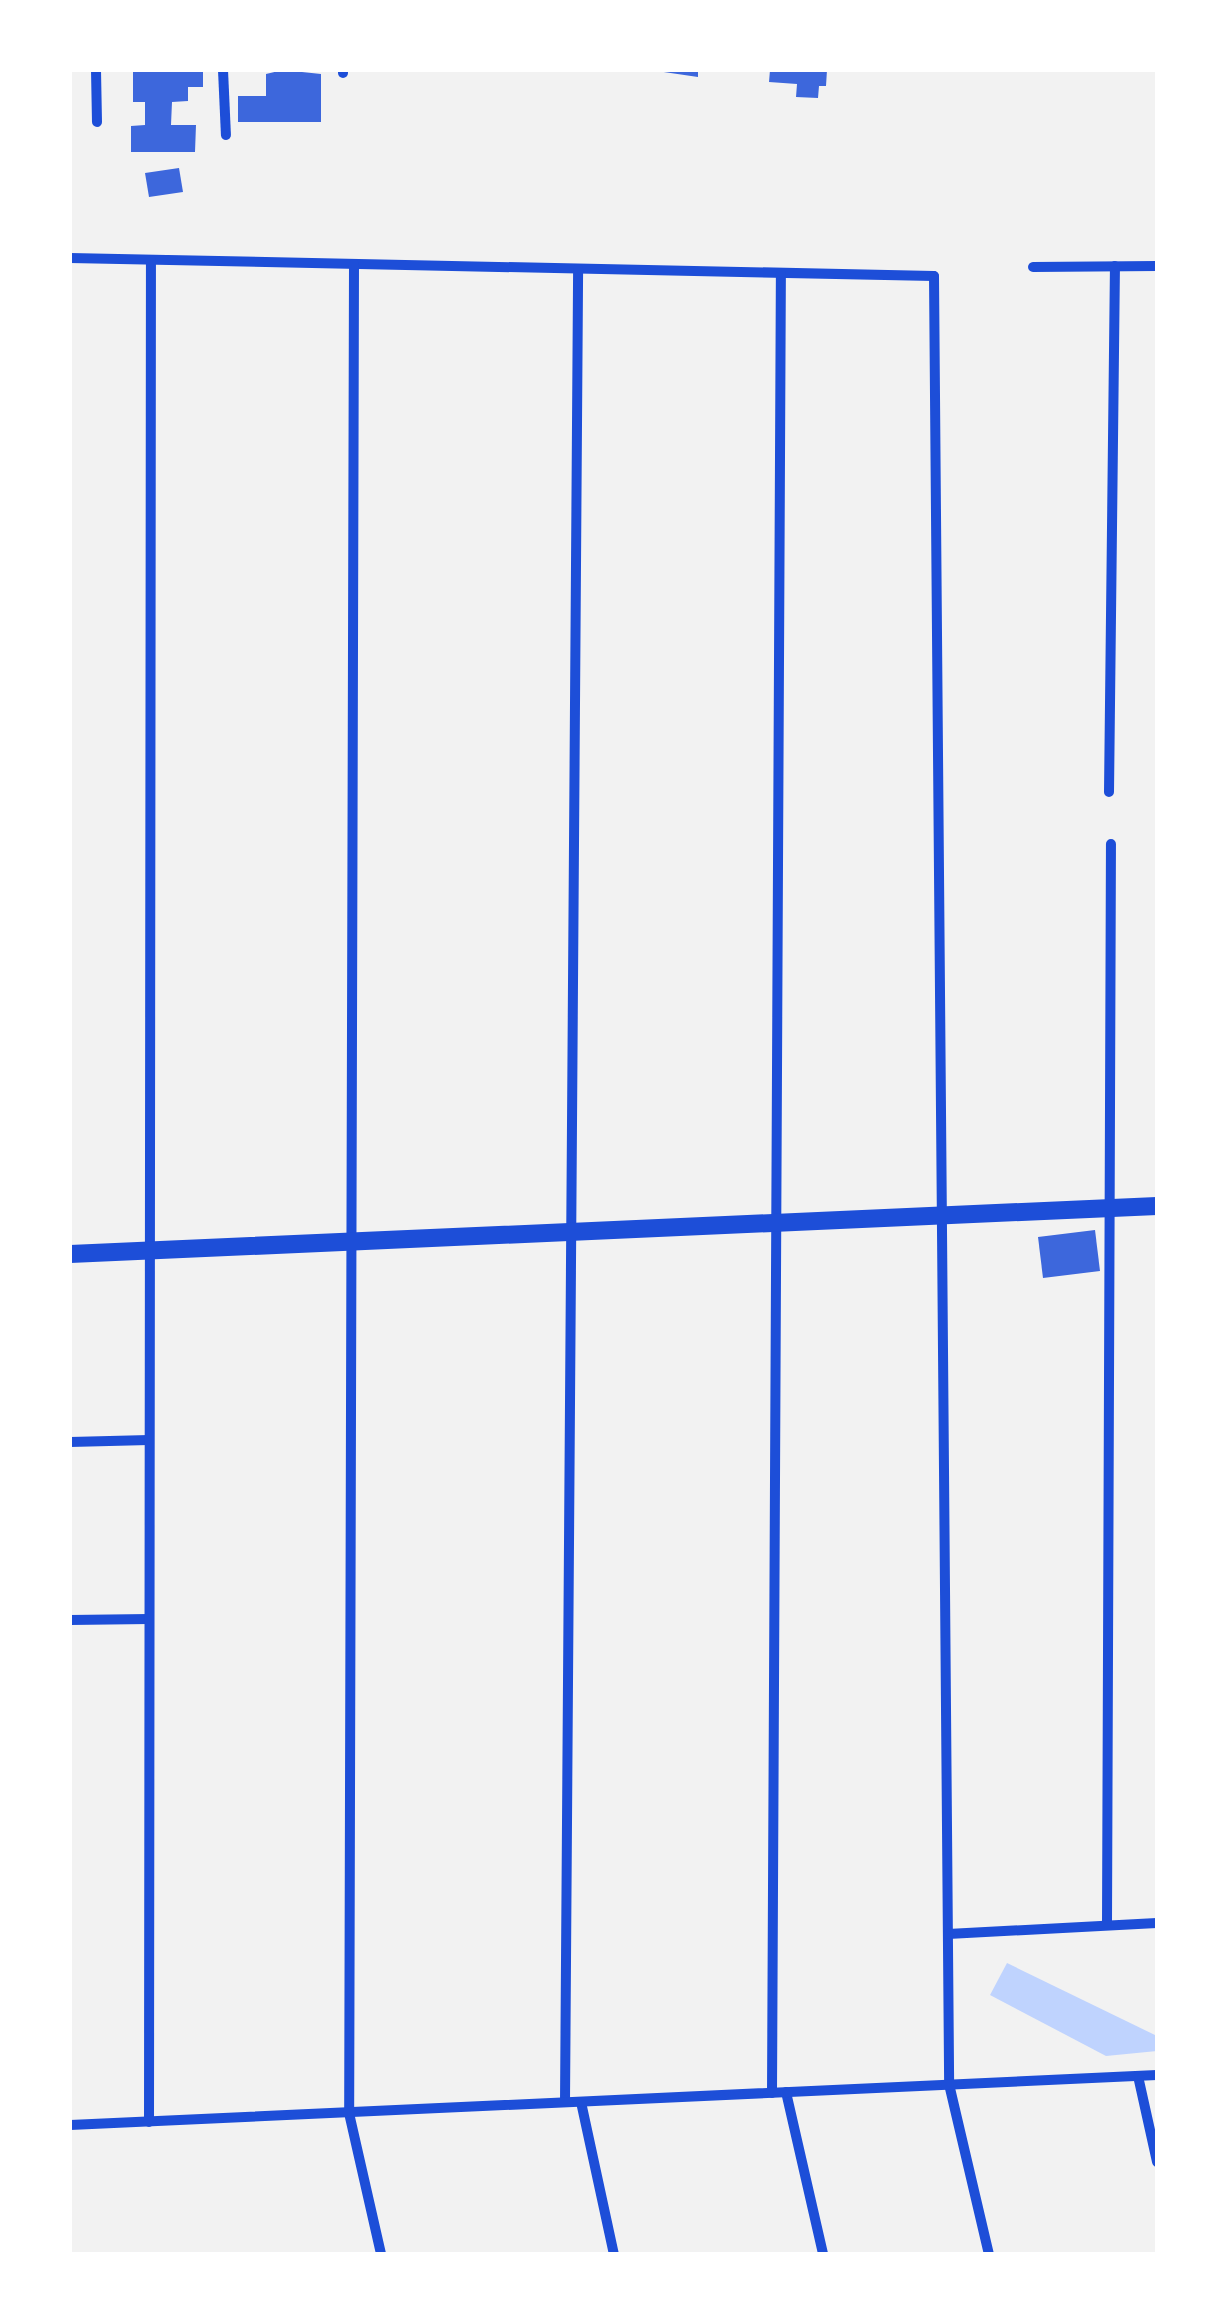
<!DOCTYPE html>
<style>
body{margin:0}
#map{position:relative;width:1227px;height:2324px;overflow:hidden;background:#f2f2f2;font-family:Poppins,sans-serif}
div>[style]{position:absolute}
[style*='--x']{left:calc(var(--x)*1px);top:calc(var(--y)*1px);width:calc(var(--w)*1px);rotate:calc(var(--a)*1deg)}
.water>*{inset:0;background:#bfd3fe}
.building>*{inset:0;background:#3d67dc}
.minor>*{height:10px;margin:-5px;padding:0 5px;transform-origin:5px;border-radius:5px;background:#1d4ed8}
.tertiary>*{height:18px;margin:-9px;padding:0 9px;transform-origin:9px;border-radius:9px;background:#1d4ed8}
span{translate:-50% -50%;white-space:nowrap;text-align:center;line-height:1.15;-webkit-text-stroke:8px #fff;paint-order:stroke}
.frame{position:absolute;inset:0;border:72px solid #fff;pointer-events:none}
</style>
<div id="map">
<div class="water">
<div style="clip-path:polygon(1007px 1963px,1157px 2036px,1157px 2051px,1106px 2056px,990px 1995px)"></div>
</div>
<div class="building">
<div style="clip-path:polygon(133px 70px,203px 70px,203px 87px,188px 87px,188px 101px,172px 102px,171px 125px,196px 125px,195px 152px,131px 152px,131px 126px,145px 125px,145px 102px,133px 102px)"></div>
<div style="clip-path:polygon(283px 70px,321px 74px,321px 122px,238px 122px,238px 96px,266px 96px,266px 74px)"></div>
<div style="clip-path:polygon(650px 70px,698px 70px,698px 77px)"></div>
<div style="clip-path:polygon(770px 70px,827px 70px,826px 86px,819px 86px,818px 98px,796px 97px,797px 84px,769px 82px)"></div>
<div style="clip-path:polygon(179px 168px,183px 192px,149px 197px,145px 173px)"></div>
<div style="clip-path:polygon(1095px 1230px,1100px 1271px,1043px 1278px,1038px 1237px)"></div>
</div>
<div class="minor">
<div style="--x:96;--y:70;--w:52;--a:88.9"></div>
<div style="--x:223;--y:70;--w:65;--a:87.4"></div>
<div style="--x:343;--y:73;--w:3;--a:-90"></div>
<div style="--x:70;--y:258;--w:864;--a:1.19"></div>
<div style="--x:934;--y:276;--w:1808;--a:89.52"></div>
<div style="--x:949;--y:2084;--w:175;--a:76.8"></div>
<div style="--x:354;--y:264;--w:1849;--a:90.15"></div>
<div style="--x:349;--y:2113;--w:145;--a:77.2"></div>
<div style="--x:1033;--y:267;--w:124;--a:-0.5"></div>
<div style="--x:1109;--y:792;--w:526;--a:-89.35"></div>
<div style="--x:70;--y:1442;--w:79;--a:-1.5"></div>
<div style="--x:70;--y:1620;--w:79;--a:-0.7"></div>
<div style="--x:1107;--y:1925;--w:1081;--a:-89.79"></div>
<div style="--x:948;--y:1934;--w:209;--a:-3"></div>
<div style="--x:1138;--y:2076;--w:88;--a:77.5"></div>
<div style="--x:786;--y:2092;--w:166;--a:77.1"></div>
<div style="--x:772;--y:2093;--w:1820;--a:-89.72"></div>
<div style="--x:565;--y:2102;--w:1833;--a:-89.59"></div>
<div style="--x:581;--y:2102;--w:156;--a:77.8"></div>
<div style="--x:149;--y:2122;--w:1862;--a:-89.94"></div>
<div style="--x:70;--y:2125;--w:1088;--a:-2.63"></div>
</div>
<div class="tertiary">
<div style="--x:70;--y:1254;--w:1088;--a:-2.53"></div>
</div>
<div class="frame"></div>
</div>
